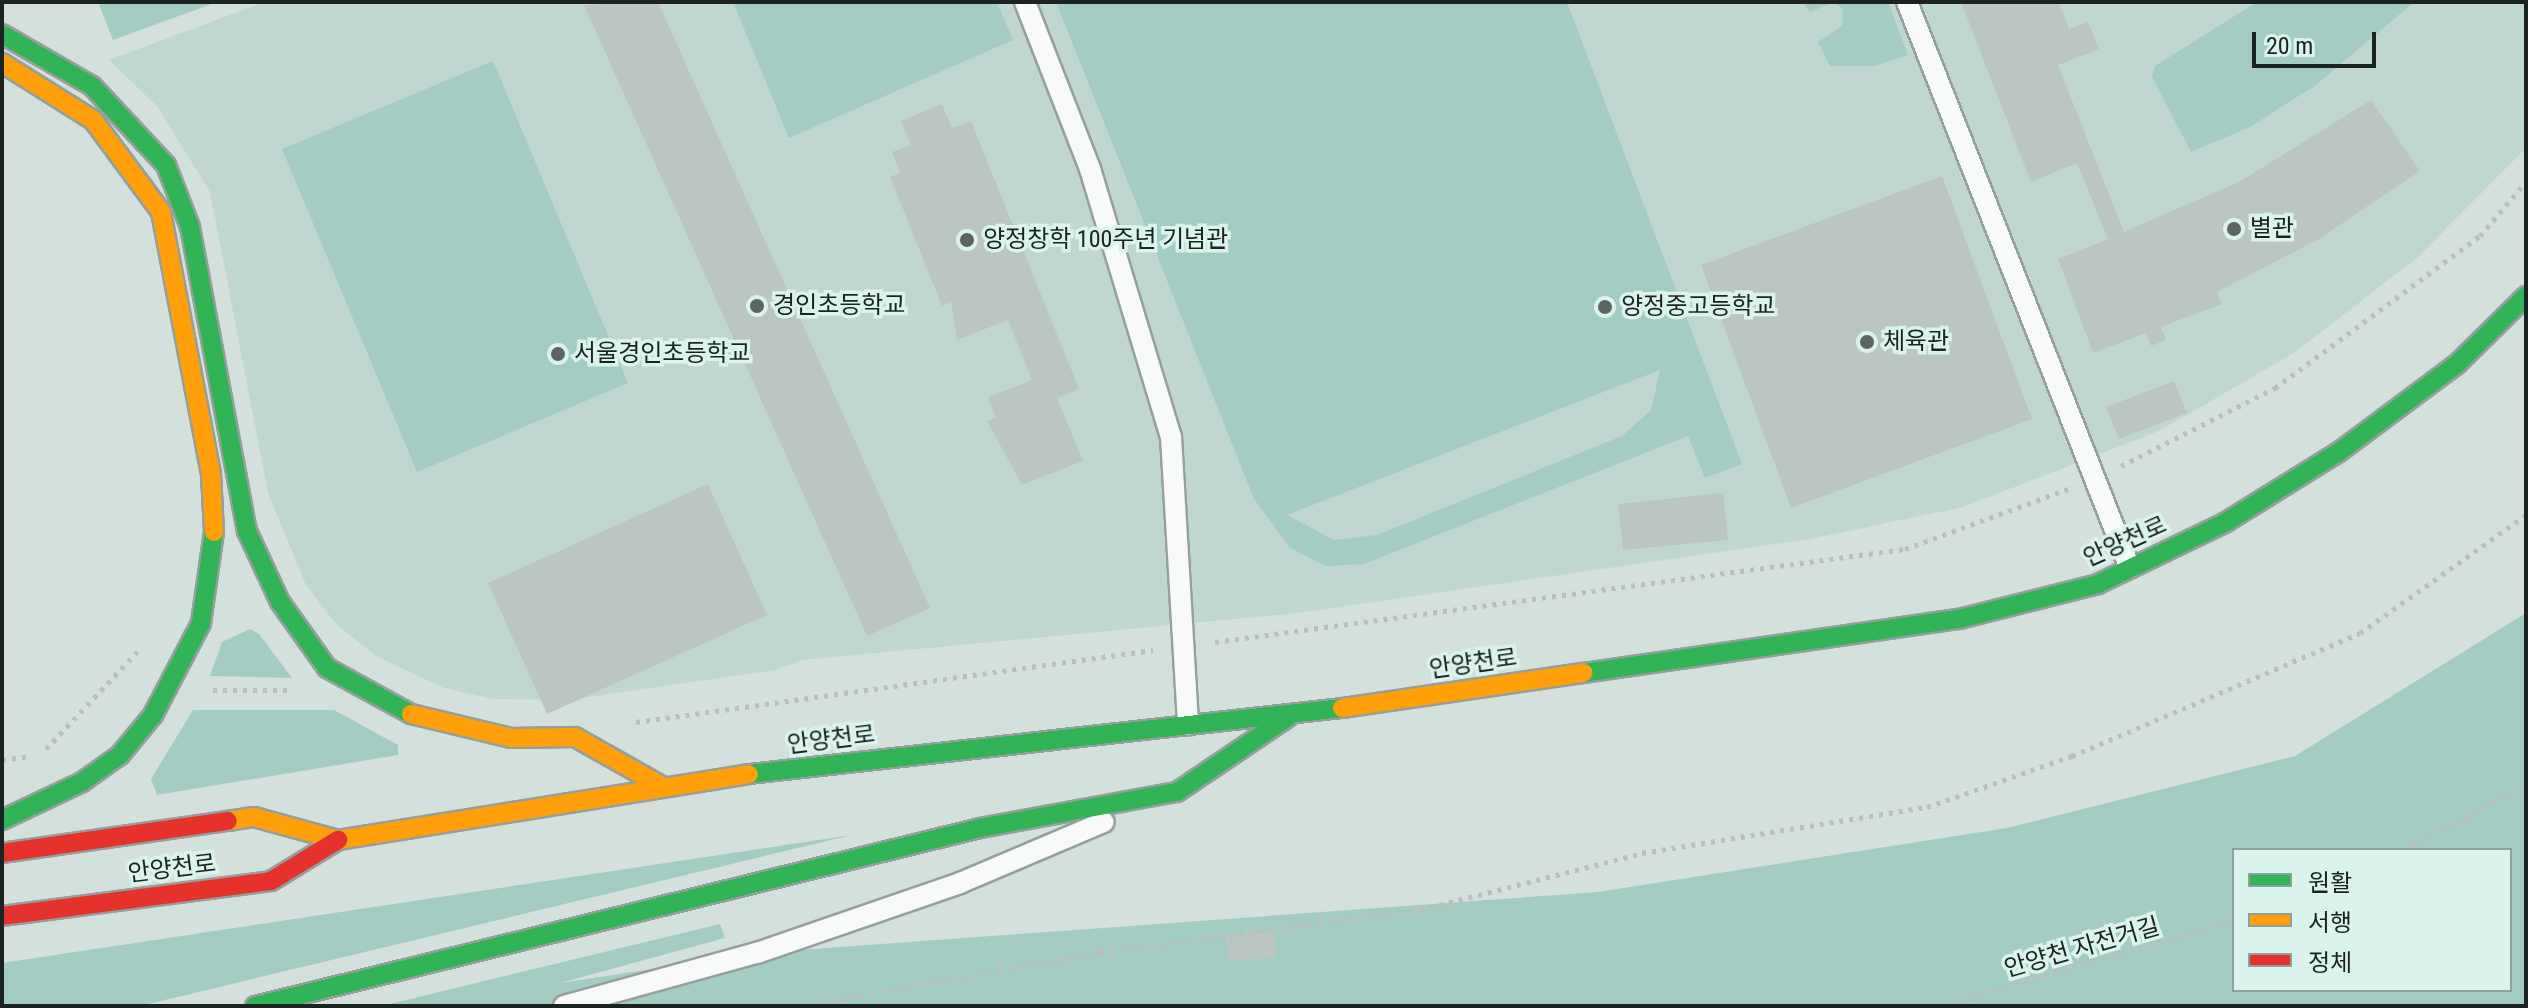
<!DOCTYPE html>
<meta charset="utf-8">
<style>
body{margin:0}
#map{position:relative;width:2528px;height:1008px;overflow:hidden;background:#d3e0dc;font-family:"Roboto Condensed","Noto Sans KR",sans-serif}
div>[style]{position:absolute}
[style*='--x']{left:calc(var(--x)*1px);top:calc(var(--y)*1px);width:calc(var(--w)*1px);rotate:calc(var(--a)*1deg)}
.built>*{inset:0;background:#c0d7d1}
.green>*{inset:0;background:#a3cdc2}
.building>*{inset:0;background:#bbc6c2}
.path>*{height:5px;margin-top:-2.5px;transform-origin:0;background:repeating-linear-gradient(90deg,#babebd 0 4px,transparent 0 10px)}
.roads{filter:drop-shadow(2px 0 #959f9c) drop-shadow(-2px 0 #959f9c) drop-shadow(0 2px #959f9c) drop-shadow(0 -2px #959f9c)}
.lane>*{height:20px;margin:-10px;padding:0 10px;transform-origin:10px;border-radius:10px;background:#f8fafa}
.fast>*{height:18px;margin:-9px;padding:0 9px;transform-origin:9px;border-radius:9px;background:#30b455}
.slow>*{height:18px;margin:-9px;padding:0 9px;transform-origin:9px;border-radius:9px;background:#ff9f0a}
.jam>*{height:18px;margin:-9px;padding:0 9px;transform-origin:9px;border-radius:9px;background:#e5322d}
.dots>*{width:22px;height:22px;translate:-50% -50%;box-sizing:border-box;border:4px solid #daf3ec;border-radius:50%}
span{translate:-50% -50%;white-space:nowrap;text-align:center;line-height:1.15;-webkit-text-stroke:7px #daf3ec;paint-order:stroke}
.poi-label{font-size:24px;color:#1a2320}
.left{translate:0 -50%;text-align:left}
.street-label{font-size:24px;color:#1a2320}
.frame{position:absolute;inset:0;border:4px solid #1a2320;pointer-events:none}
.legend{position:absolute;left:2232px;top:848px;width:280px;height:144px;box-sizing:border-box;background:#daf3ec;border:2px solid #8da09a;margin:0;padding:10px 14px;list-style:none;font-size:24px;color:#1a2320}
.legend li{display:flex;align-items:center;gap:16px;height:40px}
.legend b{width:40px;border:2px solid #8da09a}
.scale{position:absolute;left:2252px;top:32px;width:124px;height:36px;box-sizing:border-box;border:4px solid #1a2320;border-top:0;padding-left:10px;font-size:24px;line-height:28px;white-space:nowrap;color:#1a2320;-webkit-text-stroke:6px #daf3ec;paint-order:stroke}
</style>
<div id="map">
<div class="built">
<div style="clip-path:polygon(265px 2px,2526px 2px,2526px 148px,2418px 257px,2294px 353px,2159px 431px,1963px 507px,1810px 539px,1298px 613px,802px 660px,776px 670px,568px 700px,493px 699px,444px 688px,376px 656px,337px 625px,306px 585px,268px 493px,210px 192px,157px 106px,109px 60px)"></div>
</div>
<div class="green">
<div style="clip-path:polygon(98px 2px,217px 2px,113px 40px)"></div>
<div style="clip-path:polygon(733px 2px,997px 2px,1013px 40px,789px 138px)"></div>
<div style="clip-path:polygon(evenodd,1056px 2px,1567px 2px,1742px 464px,1705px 478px,1688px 436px,1364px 564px,1326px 566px,1290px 548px,1254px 499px,1056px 2px,1660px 370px,1651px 410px,1622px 436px,1377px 535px,1334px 540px,1287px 515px,1660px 370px)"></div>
<div style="clip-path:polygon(1802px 2px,1888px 2px,1908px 55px,1875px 66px,1830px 66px,1818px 42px,1842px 26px,1843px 9px,1834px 2px,1810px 12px)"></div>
<div style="clip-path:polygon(2257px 2px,2414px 2px,2316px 85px,2250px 127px,2191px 152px,2152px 77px,2155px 66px)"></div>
<div style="clip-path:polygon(493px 61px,628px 383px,417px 472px,282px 149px)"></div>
<div style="clip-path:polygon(evenodd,2526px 613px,2526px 1006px,381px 1006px,720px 924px,725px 938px,560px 983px,757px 953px,1598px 892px,2007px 828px,2295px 756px,2526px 613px,2234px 850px,2510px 850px,2510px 990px,2234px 990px,2234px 850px)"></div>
<div style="clip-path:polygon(250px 629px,259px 634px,292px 678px,210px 676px,222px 642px)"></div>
<div style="clip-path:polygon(193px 710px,334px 710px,398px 745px,398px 755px,157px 795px,151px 779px)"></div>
<div style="clip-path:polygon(852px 835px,140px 1006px,2px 1006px,2px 963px)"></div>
</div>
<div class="building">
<div style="clip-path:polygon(658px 2px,930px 608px,867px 636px,584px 5px)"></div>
<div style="clip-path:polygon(1961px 2px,2059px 2px,2069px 29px,2088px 22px,2099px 49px,2058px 65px,2124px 232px,2239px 182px,2371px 100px,2420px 171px,2319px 239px,2217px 292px,2222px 304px,2161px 327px,2166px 340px,2151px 346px,2146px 333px,2093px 353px,2058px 259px,2108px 239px,2077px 163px,2031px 182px)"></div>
<div style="clip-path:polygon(942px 104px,952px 128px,971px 121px,1079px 389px,1057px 398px,1083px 461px,1022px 485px,987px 421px,996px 418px,988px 397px,1032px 380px,1008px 320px,957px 340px,951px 302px,942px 306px,890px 177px,900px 173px,892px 152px,911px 145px,901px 121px)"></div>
<div style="clip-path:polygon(1942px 176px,2032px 419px,1791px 508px,1701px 265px)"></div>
<div style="clip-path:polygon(2174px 381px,2187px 413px,2119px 439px,2106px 407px)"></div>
<div style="clip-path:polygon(708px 484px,767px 615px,547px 714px,488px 583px)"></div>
<div style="clip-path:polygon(1723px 493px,1728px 540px,1623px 550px,1618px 504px)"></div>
<div style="clip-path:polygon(1273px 932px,1275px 957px,1229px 962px,1226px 936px)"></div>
</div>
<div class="path">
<div style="--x:2121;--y:466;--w:173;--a:-26.9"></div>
<div style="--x:2275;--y:388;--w:255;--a:-36.6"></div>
<div style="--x:2480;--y:236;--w:71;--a:-49.6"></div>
<div style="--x:1215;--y:642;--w:696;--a:-7.68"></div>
<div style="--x:1905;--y:549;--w:174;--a:-20.2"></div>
<div style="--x:213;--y:690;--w:78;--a:0"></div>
<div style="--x:636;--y:722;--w:522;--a:-7.93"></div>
<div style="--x:46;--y:749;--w:134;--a:-46.8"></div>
<div style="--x:2;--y:760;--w:29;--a:-8"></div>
<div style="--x:2403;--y:850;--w:139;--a:-27.5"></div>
<div style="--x:801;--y:1006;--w:304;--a:-10.2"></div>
<div style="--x:1100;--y:952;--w:323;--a:-7.5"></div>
<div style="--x:1420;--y:910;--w:229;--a:-14.4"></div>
<div style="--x:1642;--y:853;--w:289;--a:-9.2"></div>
<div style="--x:1927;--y:807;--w:154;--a:-19.4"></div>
<div style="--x:2072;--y:756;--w:313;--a:-23.1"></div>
<div style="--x:2360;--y:633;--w:204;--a:-35.4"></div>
<div style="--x:1938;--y:1006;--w:308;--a:-16"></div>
</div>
<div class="roads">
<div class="lane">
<div style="--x:1025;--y:2;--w:179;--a:68.7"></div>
<div style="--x:1090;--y:169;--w:280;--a:73.2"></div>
<div style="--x:1171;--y:437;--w:288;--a:86.6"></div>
<div style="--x:1907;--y:2;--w:608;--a:68.5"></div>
<div style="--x:564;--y:1006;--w:200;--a:-15.4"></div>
<div style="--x:757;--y:953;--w:215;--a:-19"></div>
<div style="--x:960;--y:883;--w:156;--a:-23"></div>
</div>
<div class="fast">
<div style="--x:2;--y:34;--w:104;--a:30"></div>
<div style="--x:92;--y:86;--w:108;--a:46.9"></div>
<div style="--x:166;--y:165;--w:66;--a:68.8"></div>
<div style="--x:190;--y:227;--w:309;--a:79.4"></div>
<div style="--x:247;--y:531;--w:78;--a:65.1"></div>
<div style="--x:280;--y:602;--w:81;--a:54.5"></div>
<div style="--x:327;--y:668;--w:96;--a:28.7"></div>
<div style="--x:1583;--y:673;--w:380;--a:-8.2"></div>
<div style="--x:1959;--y:619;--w:143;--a:-14.1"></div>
<div style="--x:2098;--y:584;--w:142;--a:-25.8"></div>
<div style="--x:2226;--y:522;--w:133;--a:-31.8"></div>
<div style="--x:2339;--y:452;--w:147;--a:-36.7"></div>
<div style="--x:2457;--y:364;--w:97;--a:-44.6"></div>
<div style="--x:749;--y:774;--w:597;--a:-6.35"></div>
<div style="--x:2;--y:820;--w:89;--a:-25.4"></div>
<div style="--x:82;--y:782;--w:47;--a:-35.4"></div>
<div style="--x:120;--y:755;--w:52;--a:-50.5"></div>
<div style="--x:153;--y:715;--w:104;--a:-62.4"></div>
<div style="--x:201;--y:623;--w:92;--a:-81.9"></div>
<div style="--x:255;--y:1006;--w:747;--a:-13.79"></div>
<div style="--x:980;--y:828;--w:200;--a:-10.4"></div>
<div style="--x:1177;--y:792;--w:134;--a:-34"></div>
</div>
<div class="slow">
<div style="--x:2;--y:63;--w:107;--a:32.1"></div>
<div style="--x:93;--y:120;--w:114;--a:53.5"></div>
<div style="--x:161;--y:212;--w:267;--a:79.2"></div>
<div style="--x:211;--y:474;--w:58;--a:87"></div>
<div style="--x:1342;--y:708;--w:244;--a:-8.3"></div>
<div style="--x:411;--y:714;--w:103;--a:13.5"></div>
<div style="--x:511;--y:738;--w:64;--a:-0.9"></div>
<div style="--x:575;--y:737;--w:98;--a:29.5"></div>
<div style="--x:228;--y:821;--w:26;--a:-9"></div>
<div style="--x:254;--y:817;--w:87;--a:15.3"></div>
<div style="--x:338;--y:840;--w:416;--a:-9.1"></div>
</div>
<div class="jam">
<div style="--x:2;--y:853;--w:228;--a:-8.1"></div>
<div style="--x:2;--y:916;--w:271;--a:-7.4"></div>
<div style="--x:271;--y:881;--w:79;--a:-31.5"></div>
</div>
</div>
<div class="dots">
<div style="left:2234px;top:229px;background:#5b6562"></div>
<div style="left:967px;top:240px;background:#5b6562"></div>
<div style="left:757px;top:306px;background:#5b6562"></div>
<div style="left:1605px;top:307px;background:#5b6562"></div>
<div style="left:1867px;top:342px;background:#5b6562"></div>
<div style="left:558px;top:354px;background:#5b6562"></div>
</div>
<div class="poi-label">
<span class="left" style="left:2250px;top:229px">별관</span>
<span class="left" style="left:983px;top:240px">양정창학 100주년 기념관</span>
<span class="left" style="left:773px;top:306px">경인초등학교</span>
<span class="left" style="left:1621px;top:307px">양정중고등학교</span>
<span class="left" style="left:1883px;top:342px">체육관</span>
<span class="left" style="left:574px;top:354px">서울경인초등학교</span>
</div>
<div class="street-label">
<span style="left:2125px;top:542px;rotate:-24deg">안양천로</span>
<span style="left:1473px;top:664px;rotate:-8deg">안양천로</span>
<span style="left:831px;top:740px;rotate:-7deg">안양천로</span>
<span style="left:172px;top:869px;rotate:-7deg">안양천로</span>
<span style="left:2082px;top:948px;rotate:-16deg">안양천 자전거길</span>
</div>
<div class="frame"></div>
<ul class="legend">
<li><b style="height:10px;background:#30b455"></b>원활</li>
<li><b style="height:10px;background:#ff9f0a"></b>서행</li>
<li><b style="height:10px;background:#e5322d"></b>정체</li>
</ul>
<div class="scale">20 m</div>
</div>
